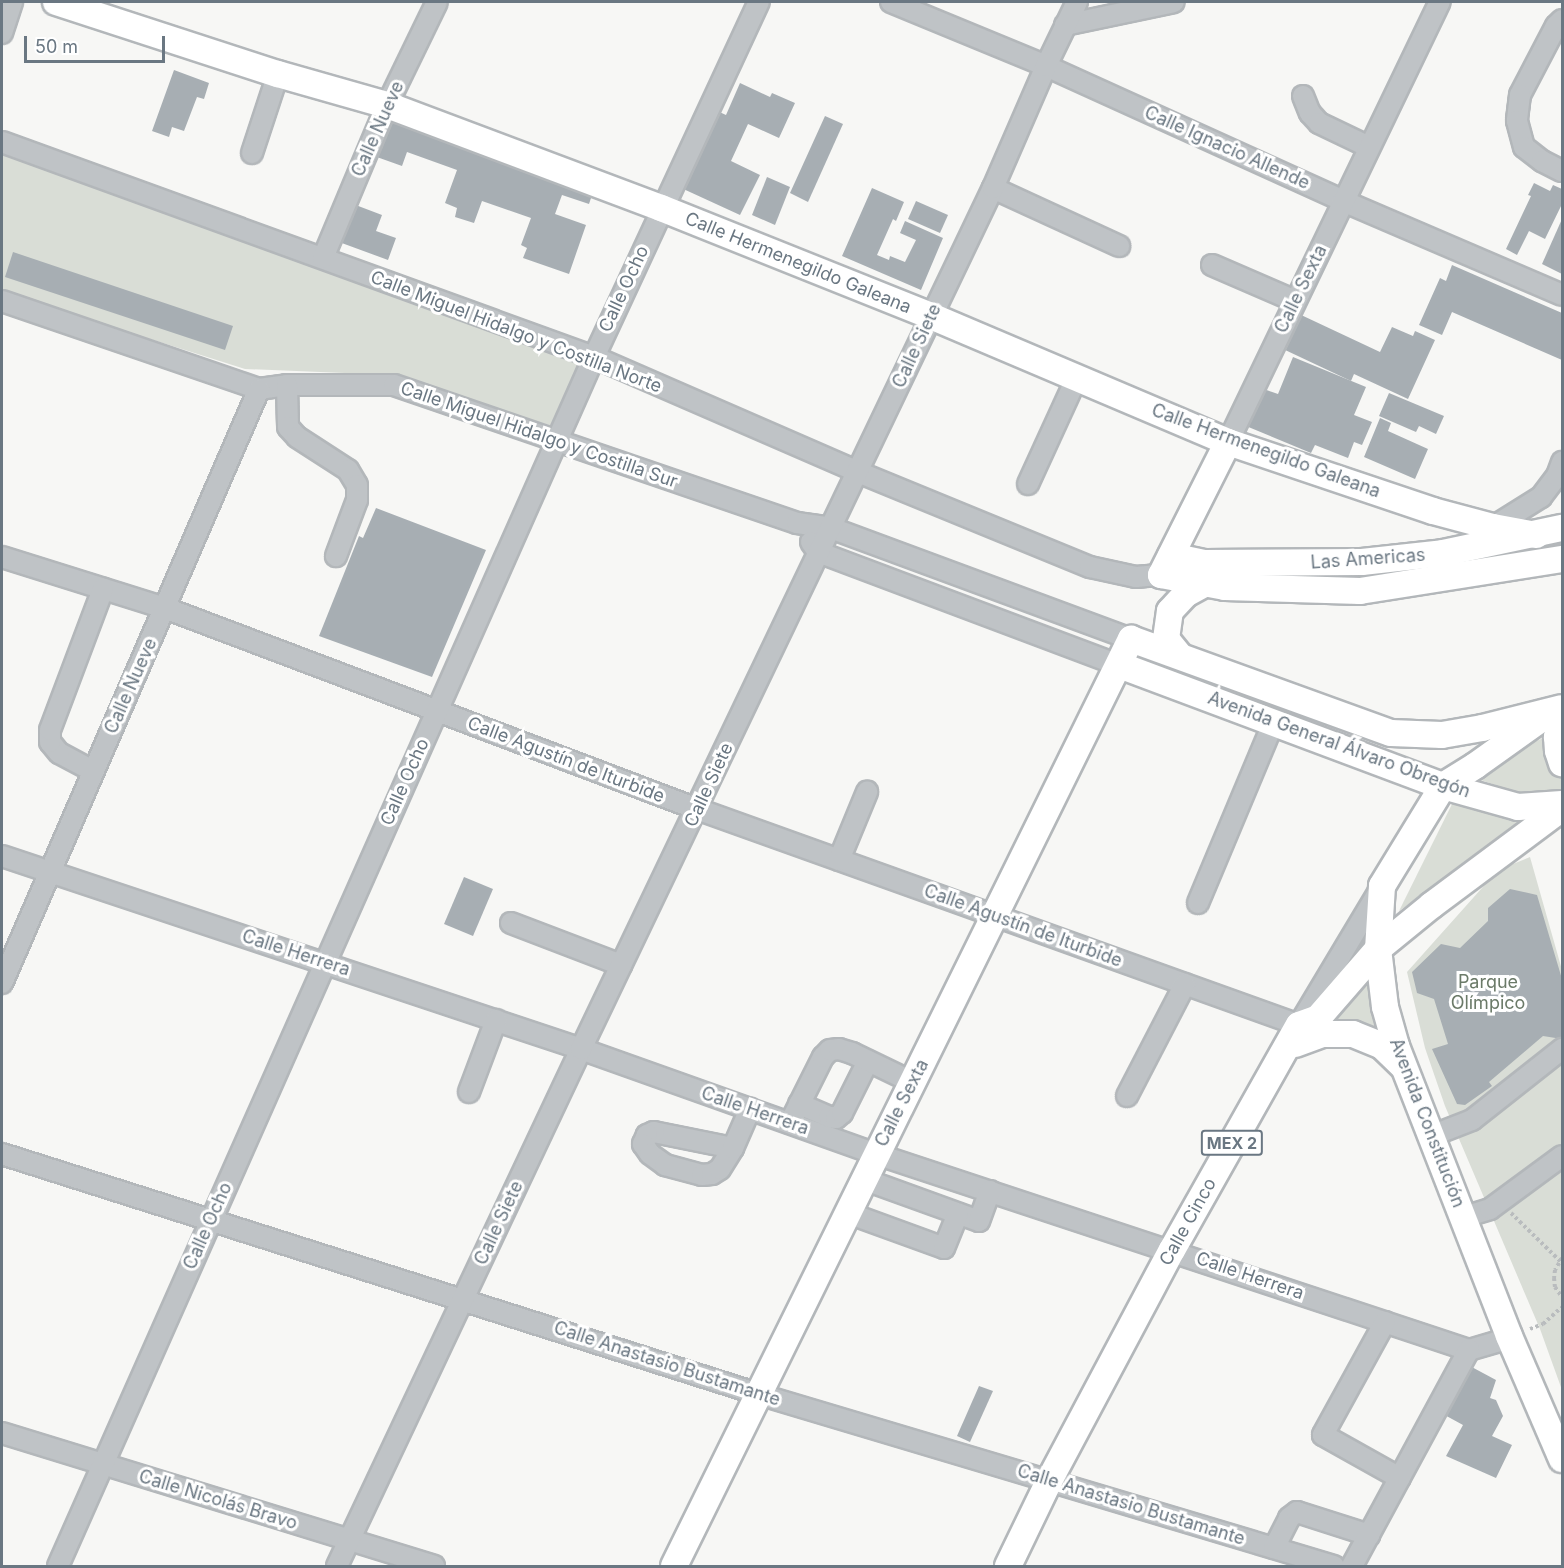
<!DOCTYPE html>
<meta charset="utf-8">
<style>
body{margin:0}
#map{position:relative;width:1564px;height:1568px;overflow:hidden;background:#f7f7f5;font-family:Inter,sans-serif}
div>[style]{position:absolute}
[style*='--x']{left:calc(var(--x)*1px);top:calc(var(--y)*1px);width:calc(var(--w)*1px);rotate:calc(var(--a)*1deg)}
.green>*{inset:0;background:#d9ddd6}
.building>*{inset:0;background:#a7aeb3}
.path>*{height:4px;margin-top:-2px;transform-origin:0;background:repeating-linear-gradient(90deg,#b9bcbe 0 3px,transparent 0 6px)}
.roads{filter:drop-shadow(2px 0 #b3b7ba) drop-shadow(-2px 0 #b3b7ba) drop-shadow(0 2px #b3b7ba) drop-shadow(0 -2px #b3b7ba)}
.minor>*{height:20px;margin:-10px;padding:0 10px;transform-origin:10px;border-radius:10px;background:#bfc3c6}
.major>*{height:26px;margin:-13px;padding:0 13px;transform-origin:13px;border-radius:13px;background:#fff}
span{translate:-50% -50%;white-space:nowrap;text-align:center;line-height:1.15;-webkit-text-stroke:6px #fff;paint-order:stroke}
.shield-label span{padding:2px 4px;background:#fff;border:2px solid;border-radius:4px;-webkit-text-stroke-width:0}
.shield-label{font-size:16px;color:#6a7782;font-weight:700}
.street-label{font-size:18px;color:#6a7782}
.park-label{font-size:18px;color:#6b7a68}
.frame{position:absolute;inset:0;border:3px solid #6a7782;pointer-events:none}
.scale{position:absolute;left:24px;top:36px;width:141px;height:27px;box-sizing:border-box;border:3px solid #6a7782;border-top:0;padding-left:8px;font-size:18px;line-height:21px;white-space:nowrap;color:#6a7782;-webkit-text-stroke:4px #fff;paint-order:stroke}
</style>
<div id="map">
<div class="green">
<div style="clip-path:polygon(2px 148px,591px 358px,552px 426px,393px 375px,245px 369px,2px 292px)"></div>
<div style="clip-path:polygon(1550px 735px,1554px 766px,1562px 778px,1562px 790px,1527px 795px,1474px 778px,1518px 749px)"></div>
<div style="clip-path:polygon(1455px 798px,1532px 816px,1399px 911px)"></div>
<div style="clip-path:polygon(1530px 857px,1562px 970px,1562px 1390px,1540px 1329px,1445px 1106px,1425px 1048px,1407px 972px,1498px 870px)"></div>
<div style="clip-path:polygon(1373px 966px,1381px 1034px,1325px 1020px)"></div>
</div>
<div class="building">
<div style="clip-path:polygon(174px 70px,209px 83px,204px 99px,197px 97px,184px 131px,172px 127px,169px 137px,152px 131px)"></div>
<div style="clip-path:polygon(740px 83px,770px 97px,772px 93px,795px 103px,779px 138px,748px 124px,731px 161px,760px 175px,740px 215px,679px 187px,715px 110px,726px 115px)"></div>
<div style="clip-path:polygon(388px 116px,594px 189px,589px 204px,562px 195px,555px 214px,586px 225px,569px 274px,523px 258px,527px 248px,521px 245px,531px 218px,482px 201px,474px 223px,455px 217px,457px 208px,445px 203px,457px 170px,407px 152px,402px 166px,374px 156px)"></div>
<div style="clip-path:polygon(825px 116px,843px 124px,808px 202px,790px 193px)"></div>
<div style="clip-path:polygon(767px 177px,790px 187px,775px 225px,752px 215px)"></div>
<div style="clip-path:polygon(1534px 183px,1550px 191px,1553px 185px,1562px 189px,1562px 204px,1545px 239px,1529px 231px,1517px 255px,1506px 249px,1531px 196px,1528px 195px)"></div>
<div style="clip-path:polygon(872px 188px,904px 202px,896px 221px,893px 219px,877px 255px,889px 260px,890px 256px,905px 262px,916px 240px,900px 233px,905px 221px,943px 238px,921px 290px,842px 256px)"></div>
<div style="clip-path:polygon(916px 201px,948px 215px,940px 233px,908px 219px)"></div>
<div style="clip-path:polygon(353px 204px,382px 215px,376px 231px,396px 238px,388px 260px,339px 242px)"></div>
<div style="clip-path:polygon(1562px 219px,1562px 274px,1542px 264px)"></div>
<div style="clip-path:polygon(13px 252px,233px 326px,225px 350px,5px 277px)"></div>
<div style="clip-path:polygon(1452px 265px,1562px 313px,1562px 360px,1452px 312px,1442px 335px,1419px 325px,1440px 278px,1446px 281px)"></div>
<div style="clip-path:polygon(1299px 314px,1380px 352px,1392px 327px,1413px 336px,1415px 331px,1435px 340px,1408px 399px,1354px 374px,1351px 381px,1283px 349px)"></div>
<div style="clip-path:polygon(1293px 357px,1366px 387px,1354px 415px,1372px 422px,1362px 445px,1354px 442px,1348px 458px,1315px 445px,1311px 453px,1246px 426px,1261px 388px,1278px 394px)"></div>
<div style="clip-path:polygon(1389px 393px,1444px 416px,1436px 434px,1419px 426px,1416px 432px,1379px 416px)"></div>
<div style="clip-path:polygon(1380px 418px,1391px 423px,1388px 431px,1428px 449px,1415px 479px,1364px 457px)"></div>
<div style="clip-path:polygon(376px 508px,486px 550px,432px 677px,319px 636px,359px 536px,363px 538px)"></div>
<div style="clip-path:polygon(464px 877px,493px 889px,473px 936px,444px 924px)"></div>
<div style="clip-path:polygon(1510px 889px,1537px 895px,1562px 979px,1562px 1039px,1543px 1036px,1489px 1082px,1492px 1086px,1465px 1105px,1457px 1104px,1432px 1049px,1448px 1044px,1434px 999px,1417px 993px,1412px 972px,1441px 944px,1460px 948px,1488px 921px,1488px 908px)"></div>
<div style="clip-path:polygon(1468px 1365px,1496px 1380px,1490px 1398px,1496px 1400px,1503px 1416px,1492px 1436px,1512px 1445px,1496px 1478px,1446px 1456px,1463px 1425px,1441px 1413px)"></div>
<div style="clip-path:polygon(979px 1386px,993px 1391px,970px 1442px,957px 1436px)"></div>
</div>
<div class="path">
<div style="--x:1511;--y:1213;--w:69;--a:44.4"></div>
<div style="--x:1562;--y:1258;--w:14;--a:120"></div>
<div style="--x:1555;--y:1270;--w:8;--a:97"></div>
<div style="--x:1554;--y:1278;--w:9;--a:84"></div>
<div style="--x:1555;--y:1287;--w:12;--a:55"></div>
<div style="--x:1530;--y:1329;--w:14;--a:-21"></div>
<div style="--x:1543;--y:1324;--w:25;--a:-42"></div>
</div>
<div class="roads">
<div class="minor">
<div style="--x:891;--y:2;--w:168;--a:22.4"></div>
<div style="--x:1046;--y:66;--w:326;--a:24.4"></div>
<div style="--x:1343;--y:201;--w:238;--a:23.2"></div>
<div style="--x:1562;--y:20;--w:8;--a:135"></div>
<div style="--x:1556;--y:26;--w:78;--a:117.6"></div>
<div style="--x:1520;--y:95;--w:26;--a:97"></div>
<div style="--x:1517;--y:121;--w:27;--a:75"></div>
<div style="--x:1524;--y:147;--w:23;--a:38"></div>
<div style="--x:1542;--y:161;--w:22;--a:27"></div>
<div style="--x:1065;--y:25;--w:111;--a:-11.9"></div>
<div style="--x:2;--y:33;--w:33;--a:-72"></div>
<div style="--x:1303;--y:96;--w:18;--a:68"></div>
<div style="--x:1310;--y:113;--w:13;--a:48"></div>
<div style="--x:1319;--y:123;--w:55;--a:25.6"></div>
<div style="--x:2;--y:142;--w:630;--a:19.96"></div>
<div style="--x:594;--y:357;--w:288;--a:23.5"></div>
<div style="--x:858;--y:472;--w:251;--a:22.3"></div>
<div style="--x:1090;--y:567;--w:47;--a:12.3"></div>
<div style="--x:1136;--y:577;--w:25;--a:-5"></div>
<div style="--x:252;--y:153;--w:83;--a:-71.8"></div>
<div style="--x:993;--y:188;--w:139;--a:24.7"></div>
<div style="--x:323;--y:258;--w:166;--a:-67.3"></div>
<div style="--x:387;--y:105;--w:114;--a:-64.1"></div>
<div style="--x:1212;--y:265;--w:90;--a:23.4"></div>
<div style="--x:2;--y:301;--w:272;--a:18.9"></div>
<div style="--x:259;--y:389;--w:28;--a:-8"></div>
<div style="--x:287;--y:385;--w:107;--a:0"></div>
<div style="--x:394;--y:385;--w:426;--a:18.9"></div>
<div style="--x:797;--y:523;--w:34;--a:8"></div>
<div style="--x:831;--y:528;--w:320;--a:20.3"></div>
<div style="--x:287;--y:385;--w:42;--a:88.6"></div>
<div style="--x:288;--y:427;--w:13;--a:48"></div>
<div style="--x:297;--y:437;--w:61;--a:32.9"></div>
<div style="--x:348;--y:470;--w:17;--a:59"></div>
<div style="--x:357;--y:485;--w:15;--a:90"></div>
<div style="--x:357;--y:500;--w:60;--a:110.6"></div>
<div style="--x:1228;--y:442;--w:488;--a:-64.3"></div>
<div style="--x:1028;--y:484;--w:115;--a:-65.4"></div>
<div style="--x:1493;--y:527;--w:57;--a:-32"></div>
<div style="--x:1541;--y:497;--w:26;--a:-53"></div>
<div style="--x:1557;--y:476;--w:15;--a:-70"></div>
<div style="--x:811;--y:542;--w:12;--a:55"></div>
<div style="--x:818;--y:552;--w:322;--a:20.6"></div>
<div style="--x:2;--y:557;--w:171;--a:17.4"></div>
<div style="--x:165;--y:608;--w:569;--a:20.7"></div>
<div style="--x:697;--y:809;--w:640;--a:19.74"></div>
<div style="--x:1299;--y:1025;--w:160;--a:-59.1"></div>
<div style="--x:93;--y:771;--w:38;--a:-152"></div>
<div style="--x:59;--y:753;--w:14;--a:-129"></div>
<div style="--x:50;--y:742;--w:12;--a:-90"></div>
<div style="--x:50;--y:730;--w:151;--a:-69.4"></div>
<div style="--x:2;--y:856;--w:610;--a:18.43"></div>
<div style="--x:581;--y:1049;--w:313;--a:19.6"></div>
<div style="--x:876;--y:1154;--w:625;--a:18.29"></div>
<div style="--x:1469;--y:1350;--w:43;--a:-16.3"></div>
<div style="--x:839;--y:860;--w:74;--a:-67.6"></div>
<div style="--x:1198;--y:903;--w:197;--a:-67.3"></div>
<div style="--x:511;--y:923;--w:118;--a:20.9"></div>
<div style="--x:2;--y:983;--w:647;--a:-66.6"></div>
<div style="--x:469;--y:1092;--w:77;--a:-69.4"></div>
<div style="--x:1127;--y:1096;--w:126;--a:-62.6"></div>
<div style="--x:799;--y:1104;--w:33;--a:23"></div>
<div style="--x:829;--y:1117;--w:7;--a:8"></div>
<div style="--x:836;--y:1118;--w:8;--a:-40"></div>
<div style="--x:842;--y:1113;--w:58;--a:-63.4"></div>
<div style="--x:790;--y:1123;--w:74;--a:-63.4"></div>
<div style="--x:823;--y:1057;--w:10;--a:-45"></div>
<div style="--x:830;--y:1050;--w:9;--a:-6"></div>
<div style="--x:839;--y:1049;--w:14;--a:17"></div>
<div style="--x:852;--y:1053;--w:69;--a:25.8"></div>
<div style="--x:1431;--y:1136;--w:44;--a:-21.3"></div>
<div style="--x:1472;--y:1120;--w:115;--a:-38.3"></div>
<div style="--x:733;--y:1148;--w:81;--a:-168.6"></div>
<div style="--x:654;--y:1132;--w:8;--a:157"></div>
<div style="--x:647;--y:1135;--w:10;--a:114"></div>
<div style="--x:643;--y:1144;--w:12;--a:55"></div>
<div style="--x:650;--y:1154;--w:19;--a:36"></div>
<div style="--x:665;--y:1165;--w:38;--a:15"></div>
<div style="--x:702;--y:1175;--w:10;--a:-6"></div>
<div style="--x:712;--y:1174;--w:9;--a:-32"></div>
<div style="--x:720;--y:1169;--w:25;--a:-58"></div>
<div style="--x:733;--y:1148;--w:43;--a:-66.4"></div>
<div style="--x:2;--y:1154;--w:793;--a:17.61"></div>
<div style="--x:758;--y:1394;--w:601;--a:16.63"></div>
<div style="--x:863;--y:1179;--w:123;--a:19.9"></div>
<div style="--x:979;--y:1221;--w:32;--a:-70"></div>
<div style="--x:848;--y:1213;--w:102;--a:20"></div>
<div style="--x:944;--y:1248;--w:37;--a:-68"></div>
<div style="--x:1464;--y:1217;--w:27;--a:-17"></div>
<div style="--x:1490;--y:1209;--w:89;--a:-36.4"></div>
<div style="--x:1385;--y:1322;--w:129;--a:118.8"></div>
<div style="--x:1323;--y:1435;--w:88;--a:29.2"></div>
<div style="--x:2;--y:1433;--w:452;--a:17.1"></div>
<div style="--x:1274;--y:1548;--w:34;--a:-63"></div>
<div style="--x:1289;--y:1518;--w:10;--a:-37"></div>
<div style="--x:1297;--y:1512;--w:76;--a:17.7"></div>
<div style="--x:58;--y:1566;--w:1322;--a:-66.09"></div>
<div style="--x:594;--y:357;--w:391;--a:-65.1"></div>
<div style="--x:337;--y:1566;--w:572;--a:-64.73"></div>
<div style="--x:581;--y:1049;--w:954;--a:-64.43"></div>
<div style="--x:993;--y:188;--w:133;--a:-66.5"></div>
<div style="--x:1046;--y:66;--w:71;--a:-64.2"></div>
<div style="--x:1352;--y:1566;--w:246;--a:-61.6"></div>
</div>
<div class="major">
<div style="--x:56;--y:2;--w:233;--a:18"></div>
<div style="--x:278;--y:74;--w:113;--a:15.9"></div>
<div style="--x:387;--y:105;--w:293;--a:20.6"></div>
<div style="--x:661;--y:208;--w:291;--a:21.8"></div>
<div style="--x:931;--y:316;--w:323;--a:23"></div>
<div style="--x:1228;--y:442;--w:216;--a:18.6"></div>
<div style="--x:1433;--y:511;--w:62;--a:14.9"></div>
<div style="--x:1493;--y:527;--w:44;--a:10.5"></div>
<div style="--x:1228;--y:442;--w:149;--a:116.7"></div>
<div style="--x:1161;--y:575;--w:65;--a:10.6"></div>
<div style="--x:1225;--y:587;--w:135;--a:1.7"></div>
<div style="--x:1360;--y:591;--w:205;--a:-9"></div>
<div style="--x:1171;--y:556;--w:35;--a:12"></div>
<div style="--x:1205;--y:563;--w:157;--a:-0.4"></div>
<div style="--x:1362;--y:562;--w:81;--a:-6.3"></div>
<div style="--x:1443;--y:553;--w:122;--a:-11.9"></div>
<div style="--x:1179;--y:655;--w:21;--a:-129"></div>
<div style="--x:1166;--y:639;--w:28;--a:-82"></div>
<div style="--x:1170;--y:611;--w:23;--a:-47"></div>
<div style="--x:1186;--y:594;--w:23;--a:-29"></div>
<div style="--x:1119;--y:665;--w:346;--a:20.5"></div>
<div style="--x:1443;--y:786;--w:78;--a:15.6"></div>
<div style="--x:1518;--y:807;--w:44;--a:-3.9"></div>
<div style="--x:1538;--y:721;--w:77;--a:144.5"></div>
<div style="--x:1475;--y:766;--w:38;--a:148"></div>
<div style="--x:1443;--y:786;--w:117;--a:121.4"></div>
<div style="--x:1382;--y:886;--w:63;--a:93.6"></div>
<div style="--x:1378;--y:949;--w:58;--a:83.1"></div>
<div style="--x:1385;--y:1007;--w:41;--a:74.2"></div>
<div style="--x:1396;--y:1046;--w:311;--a:68.7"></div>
<div style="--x:1509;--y:1336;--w:134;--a:66.7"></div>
<div style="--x:1562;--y:723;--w:15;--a:110"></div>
<div style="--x:1557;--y:737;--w:14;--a:86"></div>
<div style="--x:1558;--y:751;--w:13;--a:72"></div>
<div style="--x:1295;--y:1044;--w:29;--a:-20"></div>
<div style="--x:1322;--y:1034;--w:31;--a:0"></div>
<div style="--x:1353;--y:1034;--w:31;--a:22"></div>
<div style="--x:1382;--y:1046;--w:28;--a:44"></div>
<div style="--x:674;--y:1566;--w:1034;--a:-63.76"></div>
<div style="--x:1131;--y:639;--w:276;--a:19.9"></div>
<div style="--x:1391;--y:733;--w:51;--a:2.2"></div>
<div style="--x:1442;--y:735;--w:41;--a:-9.9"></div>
<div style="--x:1482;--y:728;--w:82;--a:-14"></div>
<div style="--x:1008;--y:1566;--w:94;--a:-64.2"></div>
<div style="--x:1049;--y:1481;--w:262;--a:-62"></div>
<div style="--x:1172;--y:1250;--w:258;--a:-60.6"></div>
<div style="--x:1299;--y:1025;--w:20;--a:-20"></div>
<div style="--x:1318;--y:1018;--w:91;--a:-49"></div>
<div style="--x:1378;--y:949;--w:70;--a:-39.2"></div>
<div style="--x:1432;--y:905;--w:162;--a:-36.7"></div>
</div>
</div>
<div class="shield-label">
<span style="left:1232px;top:1143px">MEX 2</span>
</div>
<div class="street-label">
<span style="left:378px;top:129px;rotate:-66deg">Calle Nueve</span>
<span style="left:1227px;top:148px;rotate:24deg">Calle Ignacio Allende</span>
<span style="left:798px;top:263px;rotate:22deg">Calle Hermenegildo Galeana</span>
<span style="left:624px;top:289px;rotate:-65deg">Calle Ocho</span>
<span style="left:1301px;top:289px;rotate:-64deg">Calle Sexta</span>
<span style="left:516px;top:332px;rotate:21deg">Calle Miguel Hidalgo y Costilla Norte</span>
<span style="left:917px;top:346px;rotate:-65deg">Calle Siete</span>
<span style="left:539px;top:435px;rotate:19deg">Calle Miguel Hidalgo y Costilla Sur</span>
<span style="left:1266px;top:451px;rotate:20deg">Calle Hermenegildo Galeana</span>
<span style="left:1368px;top:559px;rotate:-4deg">Las Americas</span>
<span style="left:131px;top:686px;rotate:-66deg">Calle Nueve</span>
<span style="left:1339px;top:745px;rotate:20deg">Avenida General Álvaro Obregón</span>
<span style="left:566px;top:760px;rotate:21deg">Calle Agustín de Iturbide</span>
<span style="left:405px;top:782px;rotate:-66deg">Calle Ocho</span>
<span style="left:709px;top:785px;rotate:-65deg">Calle Siete</span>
<span style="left:1023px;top:926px;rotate:20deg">Calle Agustín de Iturbide</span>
<span style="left:296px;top:953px;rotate:18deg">Calle Herrera</span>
<span style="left:902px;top:1103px;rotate:-63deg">Calle Sexta</span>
<span style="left:755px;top:1111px;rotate:19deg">Calle Herrera</span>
<span style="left:1427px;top:1123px;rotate:69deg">Avenida Constitución</span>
<span style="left:1188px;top:1222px;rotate:-61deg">Calle Cinco</span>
<span style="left:499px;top:1223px;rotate:-65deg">Calle Siete</span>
<span style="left:208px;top:1226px;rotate:-66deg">Calle Ocho</span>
<span style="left:1250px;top:1276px;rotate:19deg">Calle Herrera</span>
<span style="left:667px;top:1364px;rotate:18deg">Calle Anastasio Bustamante</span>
<span style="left:218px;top:1500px;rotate:17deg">Calle Nicolás Bravo</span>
<span style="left:1131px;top:1505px;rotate:17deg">Calle Anastasio Bustamante</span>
</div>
<div class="park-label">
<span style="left:1488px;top:993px">Parque<br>Olímpico</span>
</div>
<div class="frame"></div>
<div class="scale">50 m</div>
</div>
